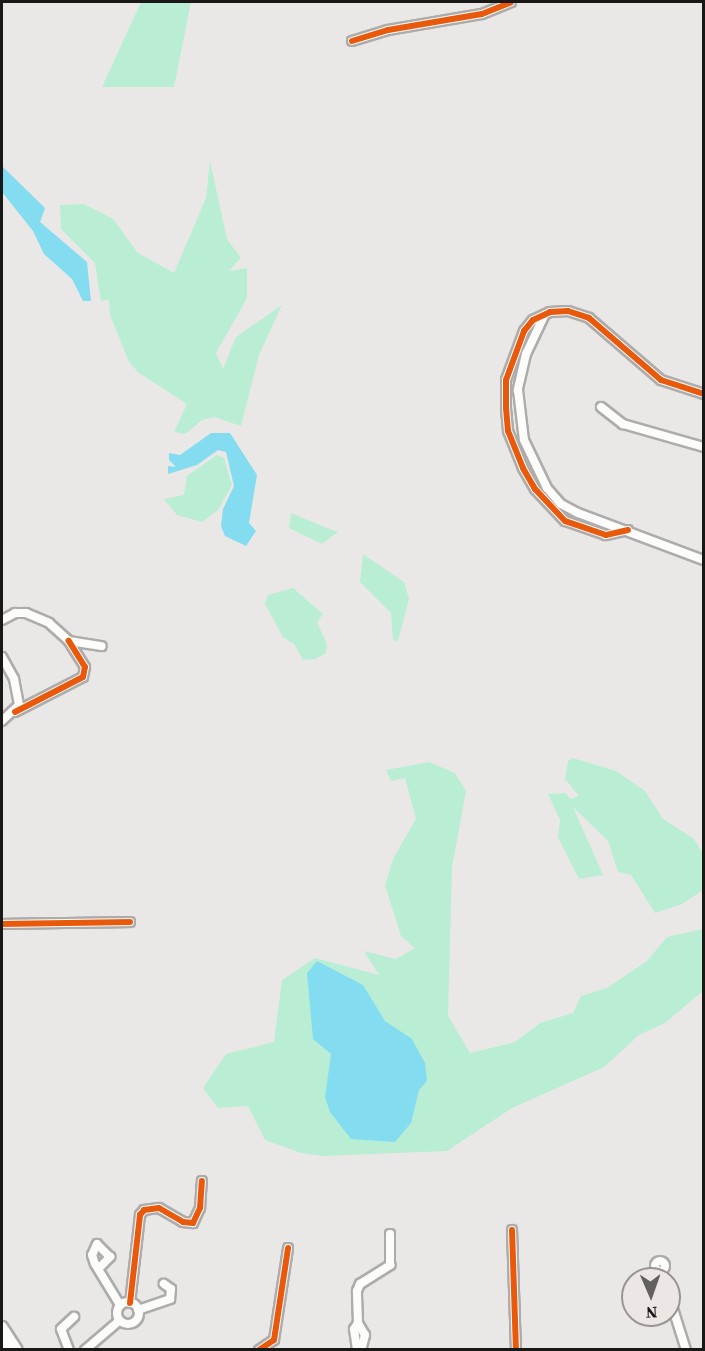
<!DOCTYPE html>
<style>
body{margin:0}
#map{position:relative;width:705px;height:1351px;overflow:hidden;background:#eae8e6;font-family:"Source Serif 4",serif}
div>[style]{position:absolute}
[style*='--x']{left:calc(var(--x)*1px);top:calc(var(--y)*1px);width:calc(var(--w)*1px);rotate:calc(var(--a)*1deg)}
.green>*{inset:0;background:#b9eed4}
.water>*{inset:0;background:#83dcf0}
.roads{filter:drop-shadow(2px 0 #aeacab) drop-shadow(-2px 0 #aeacab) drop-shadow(0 2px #aeacab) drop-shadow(0 -2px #aeacab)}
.street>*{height:8px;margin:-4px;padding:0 4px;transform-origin:4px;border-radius:4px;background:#fcfcfb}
.street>.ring{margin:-4px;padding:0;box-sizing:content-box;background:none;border:8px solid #fcfcfb;border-radius:50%}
.secondary>*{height:10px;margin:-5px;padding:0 5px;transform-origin:5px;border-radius:5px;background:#fcfcfb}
.cycleway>*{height:6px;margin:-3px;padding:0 3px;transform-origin:3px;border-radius:3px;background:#e8590c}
span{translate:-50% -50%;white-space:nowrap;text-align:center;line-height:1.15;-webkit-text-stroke:5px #ece7e4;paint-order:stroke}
.frame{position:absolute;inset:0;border:3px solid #1a1817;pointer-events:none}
.north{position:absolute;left:621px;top:1267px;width:60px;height:60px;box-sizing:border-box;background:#ece7e4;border:2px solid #989492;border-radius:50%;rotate:178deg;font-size:16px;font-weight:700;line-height:24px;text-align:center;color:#1a1817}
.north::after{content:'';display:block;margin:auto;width:21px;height:27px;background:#63615f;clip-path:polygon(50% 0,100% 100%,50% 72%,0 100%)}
</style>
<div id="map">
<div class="green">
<div style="clip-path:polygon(141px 2px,191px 2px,174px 87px,102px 87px)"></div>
<div style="clip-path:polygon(210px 161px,227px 239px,241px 258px,229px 271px,247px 268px,247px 298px,216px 353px,223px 369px,236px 337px,282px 305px,259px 355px,241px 426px,214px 417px,202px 420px,185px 434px,174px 432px,187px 404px,139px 373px,129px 362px,110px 315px,109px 300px,101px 301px,95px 263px,61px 229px,60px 205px,84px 204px,113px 219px,138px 253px,174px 273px,206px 198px)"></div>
<div style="clip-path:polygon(217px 455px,224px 458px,232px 485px,218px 510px,202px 522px,177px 515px,164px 499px,184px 495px,187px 476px)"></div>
<div style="clip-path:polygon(291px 513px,322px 526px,338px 532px,322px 544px,289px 528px)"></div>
<div style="clip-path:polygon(363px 554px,404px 582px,409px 599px,398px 641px,393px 640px,391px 613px,360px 582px)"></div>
<div style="clip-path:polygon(293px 588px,323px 614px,317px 622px,327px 644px,326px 653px,315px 659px,303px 660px,294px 644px,283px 637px,265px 604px,268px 595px)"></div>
<div style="clip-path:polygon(573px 758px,616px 771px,645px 791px,663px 819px,693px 838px,703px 853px,703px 890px,682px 904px,655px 913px,631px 875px,618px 872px,608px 841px,573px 807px,603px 875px,579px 879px,558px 837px,560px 820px,548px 794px,565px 793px,571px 799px,579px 796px,565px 779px,568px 761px)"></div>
<div style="clip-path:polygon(429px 762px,455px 773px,466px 791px,452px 867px,448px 1016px,470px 1053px,515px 1042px,540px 1023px,573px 1013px,581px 996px,607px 988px,647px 961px,667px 937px,703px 929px,703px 991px,665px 1023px,639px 1035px,604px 1067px,512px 1108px,447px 1151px,324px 1156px,301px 1153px,265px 1140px,248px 1106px,218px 1108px,203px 1088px,226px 1054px,274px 1042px,282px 980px,315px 958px,379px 975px,364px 951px,396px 959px,415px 948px,401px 936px,385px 885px,394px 857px,416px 819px,405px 778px,391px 781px,386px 770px)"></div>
</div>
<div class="water">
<div style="clip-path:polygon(2px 166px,45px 208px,40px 222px,87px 262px,91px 301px,83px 301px,72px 279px,44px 254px,33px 231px,2px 192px)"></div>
<div style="clip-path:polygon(211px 433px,230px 433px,257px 475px,249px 523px,256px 531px,246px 546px,225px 536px,221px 526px,223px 509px,234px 486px,226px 452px,218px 450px,197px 465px,168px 474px,168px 466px,176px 467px,169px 460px,169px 453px,180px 455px)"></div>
<div style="clip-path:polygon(317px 961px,363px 985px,385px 1021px,412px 1039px,425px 1063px,427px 1081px,419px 1090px,411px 1123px,395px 1142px,351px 1139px,330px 1112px,325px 1097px,331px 1054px,313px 1039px,307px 973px)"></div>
</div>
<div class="roads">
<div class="street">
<div style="--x:352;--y:41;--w:38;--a:-17"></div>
<div style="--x:388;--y:30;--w:95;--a:-9.7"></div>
<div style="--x:482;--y:14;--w:31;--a:-22"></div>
<div style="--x:544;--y:316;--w:42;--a:115.3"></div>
<div style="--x:526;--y:354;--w:37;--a:103"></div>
<div style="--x:518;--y:390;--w:50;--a:83.2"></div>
<div style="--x:524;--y:440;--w:53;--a:64.4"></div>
<div style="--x:547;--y:488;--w:21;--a:49"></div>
<div style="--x:561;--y:504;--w:19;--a:28"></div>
<div style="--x:578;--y:513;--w:134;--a:20.5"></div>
<div style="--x:601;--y:407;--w:28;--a:38"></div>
<div style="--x:623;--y:424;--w:84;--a:15.9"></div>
<div style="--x:628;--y:530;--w:23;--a:167"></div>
<div style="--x:606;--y:535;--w:43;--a:-161.1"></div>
<div style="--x:565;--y:521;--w:44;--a:-133.2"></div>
<div style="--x:535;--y:489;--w:24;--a:-120"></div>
<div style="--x:523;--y:468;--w:40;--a:-112"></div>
<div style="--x:508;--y:431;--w:24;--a:-95"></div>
<div style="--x:506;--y:407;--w:27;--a:-90"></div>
<div style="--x:506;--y:380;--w:52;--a:-69.8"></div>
<div style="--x:524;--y:331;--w:14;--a:-51"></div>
<div style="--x:533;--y:320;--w:19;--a:-25"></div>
<div style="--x:550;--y:312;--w:18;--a:-3"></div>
<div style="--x:568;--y:311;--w:22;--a:18"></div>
<div style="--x:589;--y:318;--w:95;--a:40.7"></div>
<div style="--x:661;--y:380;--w:45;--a:18"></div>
<div style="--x:2;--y:620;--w:15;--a:-28"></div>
<div style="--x:15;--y:613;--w:11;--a:0"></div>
<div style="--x:26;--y:613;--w:25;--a:23"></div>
<div style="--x:49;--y:623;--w:27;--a:42"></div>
<div style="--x:69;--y:641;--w:33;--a:9"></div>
<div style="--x:2;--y:657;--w:25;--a:61"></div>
<div style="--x:14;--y:679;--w:26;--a:79"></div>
<div style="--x:19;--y:705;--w:23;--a:137"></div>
<div style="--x:15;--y:712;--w:76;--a:-27.2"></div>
<div style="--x:83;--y:677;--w:10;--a:-79"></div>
<div style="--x:85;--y:667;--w:31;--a:-122"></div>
<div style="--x:2;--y:924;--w:128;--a:-0.9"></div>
<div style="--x:512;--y:1230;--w:120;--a:88.1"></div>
<div class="ring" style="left:655px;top:1261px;width:2px;height:2px"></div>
<div style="--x:99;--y:1268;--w:16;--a:-45"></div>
<div style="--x:110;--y:1257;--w:18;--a:-135"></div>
<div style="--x:97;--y:1244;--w:12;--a:114"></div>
<div style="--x:92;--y:1255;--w:9;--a:72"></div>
<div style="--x:95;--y:1264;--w:48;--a:58.6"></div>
<div style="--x:669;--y:1296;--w:57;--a:72.5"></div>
<div class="ring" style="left:117px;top:1302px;width:14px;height:14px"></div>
<div style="--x:130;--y:1303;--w:89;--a:-83.5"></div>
<div style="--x:140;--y:1215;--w:6;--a:-51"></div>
<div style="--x:144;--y:1210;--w:15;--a:-8"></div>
<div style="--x:159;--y:1208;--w:28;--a:30"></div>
<div style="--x:183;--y:1222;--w:10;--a:6"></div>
<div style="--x:193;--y:1223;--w:17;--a:-65"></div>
<div style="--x:200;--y:1208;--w:27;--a:-86"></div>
<div style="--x:138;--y:1310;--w:34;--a:-19"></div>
<div style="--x:170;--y:1299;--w:10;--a:-84"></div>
<div style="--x:171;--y:1289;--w:9;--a:-144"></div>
<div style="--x:358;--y:1323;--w:32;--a:-92"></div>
<div style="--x:357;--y:1291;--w:8;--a:-67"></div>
<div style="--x:360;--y:1284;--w:36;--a:-32"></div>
<div style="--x:390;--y:1265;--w:31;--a:-90"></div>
<div style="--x:69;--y:1350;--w:22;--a:-111"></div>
<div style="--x:61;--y:1329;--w:18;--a:-43"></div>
<div style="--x:85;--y:1350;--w:45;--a:-40.5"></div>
<div style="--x:259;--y:1350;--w:18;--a:-34"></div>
<div style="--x:274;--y:1340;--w:93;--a:-81.3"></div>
<div style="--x:357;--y:1350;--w:21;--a:-98"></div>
<div style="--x:354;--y:1329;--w:7;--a:-56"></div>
<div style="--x:358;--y:1323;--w:14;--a:60"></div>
<div style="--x:365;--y:1335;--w:12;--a:104"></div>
<div style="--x:362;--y:1347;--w:5;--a:180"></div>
</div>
<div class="secondary">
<div style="--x:2;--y:1327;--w:27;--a:57"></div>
<div style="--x:2;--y:1342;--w:9;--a:58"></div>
</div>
</div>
<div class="cycleway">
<div style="--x:352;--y:41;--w:38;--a:-17"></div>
<div style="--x:388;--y:30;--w:95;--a:-9.7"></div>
<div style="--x:482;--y:14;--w:31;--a:-22"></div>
<div style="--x:628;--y:530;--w:23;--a:167"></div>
<div style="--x:606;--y:535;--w:43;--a:-161.1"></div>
<div style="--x:565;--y:521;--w:44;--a:-133.2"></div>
<div style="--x:535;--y:489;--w:24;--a:-120"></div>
<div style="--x:523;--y:468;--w:40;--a:-112"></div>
<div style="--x:508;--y:431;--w:24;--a:-95"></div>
<div style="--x:506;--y:407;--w:27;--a:-90"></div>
<div style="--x:506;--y:380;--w:52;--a:-69.8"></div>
<div style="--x:524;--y:331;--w:14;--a:-51"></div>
<div style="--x:533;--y:320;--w:19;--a:-25"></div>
<div style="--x:550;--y:312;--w:18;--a:-3"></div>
<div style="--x:568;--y:311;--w:22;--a:18"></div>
<div style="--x:589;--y:318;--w:95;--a:40.7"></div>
<div style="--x:661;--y:380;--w:45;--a:18"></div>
<div style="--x:15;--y:712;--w:76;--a:-27.2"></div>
<div style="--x:83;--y:677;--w:10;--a:-79"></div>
<div style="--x:85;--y:667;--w:31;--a:-122"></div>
<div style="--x:2;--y:924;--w:128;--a:-0.9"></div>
<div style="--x:512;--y:1230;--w:120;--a:88.1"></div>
<div style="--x:130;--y:1303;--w:89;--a:-83.5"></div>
<div style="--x:140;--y:1215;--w:6;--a:-51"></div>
<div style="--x:144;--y:1210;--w:15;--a:-8"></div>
<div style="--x:159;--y:1208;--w:28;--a:30"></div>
<div style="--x:183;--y:1222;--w:10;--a:6"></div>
<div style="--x:193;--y:1223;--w:17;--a:-65"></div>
<div style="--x:200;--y:1208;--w:27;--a:-86"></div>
<div style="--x:259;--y:1350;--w:18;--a:-34"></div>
<div style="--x:274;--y:1340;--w:93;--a:-81.3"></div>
</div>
<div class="frame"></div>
<div class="north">N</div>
</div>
